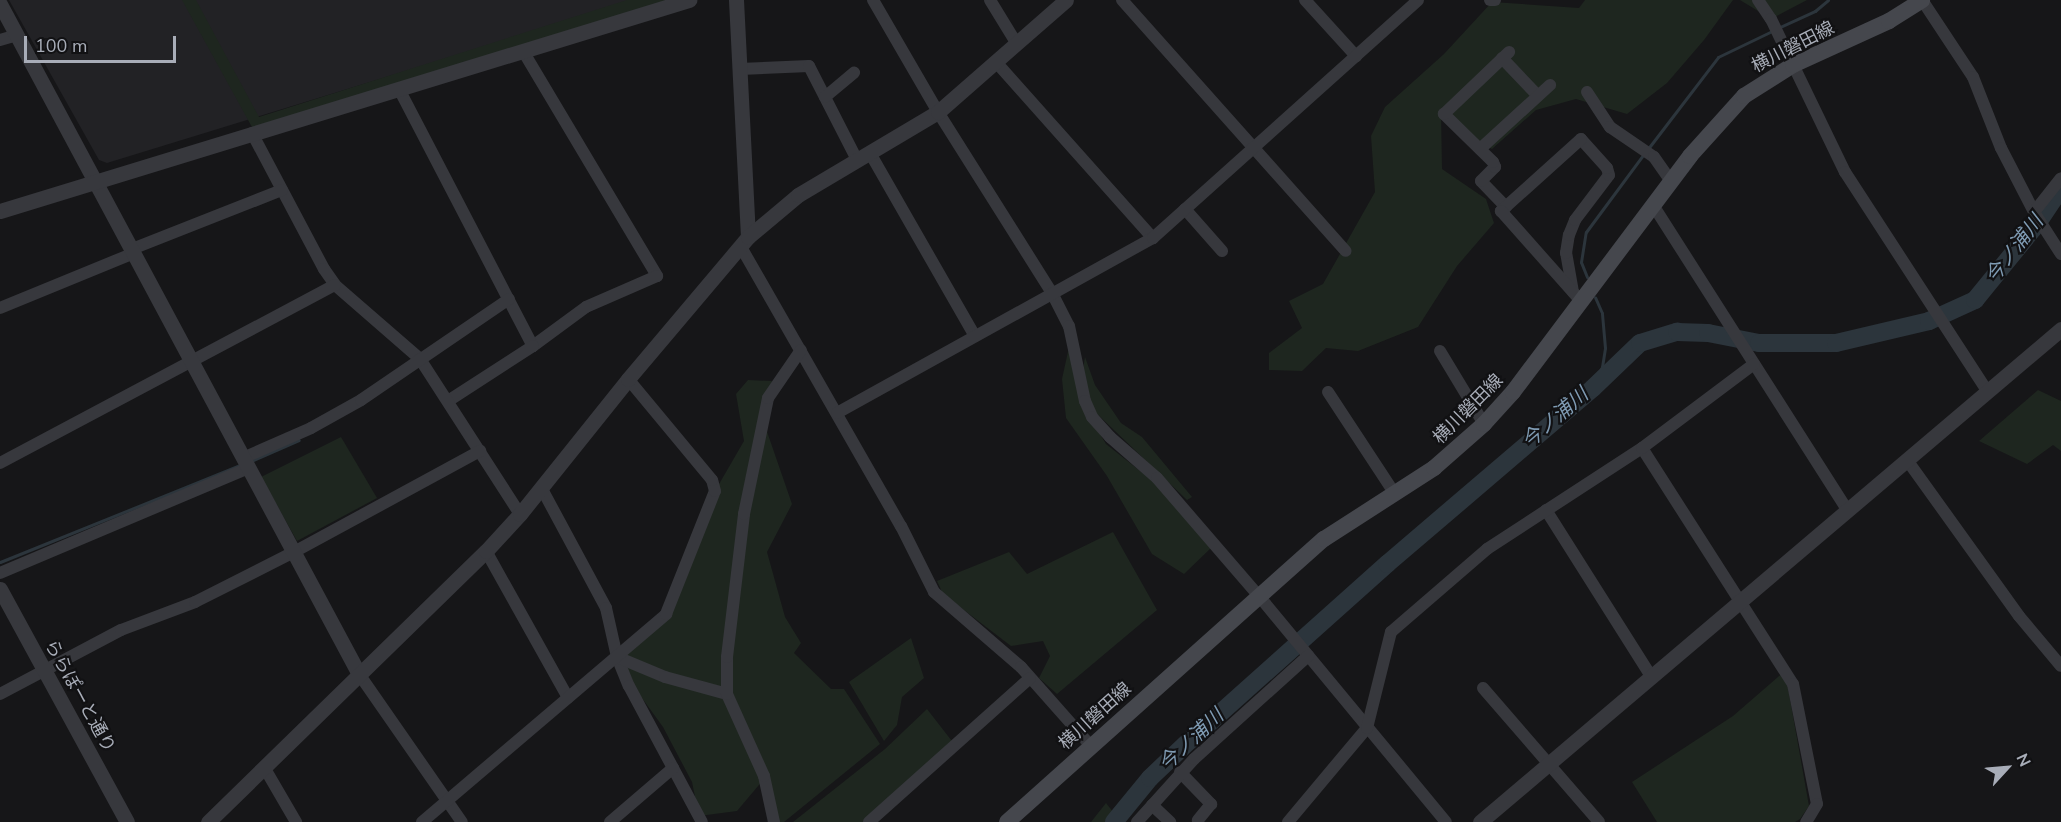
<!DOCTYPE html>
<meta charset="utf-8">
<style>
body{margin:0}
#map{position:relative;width:2061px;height:822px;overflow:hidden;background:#161618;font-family:"Nunito Sans","Noto Sans JP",sans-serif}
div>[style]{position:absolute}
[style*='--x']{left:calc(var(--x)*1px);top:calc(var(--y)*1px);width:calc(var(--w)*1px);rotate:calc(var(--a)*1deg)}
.built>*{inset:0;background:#222225}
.green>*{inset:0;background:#1e261f}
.stream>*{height:3px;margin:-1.5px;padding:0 1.5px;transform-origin:1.5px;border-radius:1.5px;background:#2c353c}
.river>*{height:18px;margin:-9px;padding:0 9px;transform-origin:9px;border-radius:9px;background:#2c353c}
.minor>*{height:12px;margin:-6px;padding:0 6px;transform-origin:6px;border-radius:6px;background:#37383d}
.tertiary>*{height:15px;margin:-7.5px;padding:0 7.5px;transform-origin:7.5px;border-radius:7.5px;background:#37383d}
.secondary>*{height:16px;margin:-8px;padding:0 8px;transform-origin:8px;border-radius:8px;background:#45474d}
span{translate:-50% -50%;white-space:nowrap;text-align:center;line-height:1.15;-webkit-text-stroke:4.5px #111113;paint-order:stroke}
.street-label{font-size:18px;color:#a8adb8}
.water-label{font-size:20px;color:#7f9bb3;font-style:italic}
.north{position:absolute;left:1977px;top:738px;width:60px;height:60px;-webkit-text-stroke:4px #111113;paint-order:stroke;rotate:64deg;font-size:16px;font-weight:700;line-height:24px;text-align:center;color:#a8adb8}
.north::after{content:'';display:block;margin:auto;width:21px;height:27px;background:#a8adb8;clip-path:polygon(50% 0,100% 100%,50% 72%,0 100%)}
.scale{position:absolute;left:24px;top:36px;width:152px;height:27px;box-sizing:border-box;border:3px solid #a8adb8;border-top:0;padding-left:8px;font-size:18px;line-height:21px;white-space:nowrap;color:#a8adb8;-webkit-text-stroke:4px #111113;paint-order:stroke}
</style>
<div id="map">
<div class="built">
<div style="clip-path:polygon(9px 0,637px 0,107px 163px,99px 160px)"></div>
</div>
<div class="green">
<div style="clip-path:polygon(182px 0,196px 0,259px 117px,627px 0,685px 0,253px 129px)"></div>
<div style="clip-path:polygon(1585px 0,1733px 0,1704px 40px,1667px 83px,1627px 114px,1576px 99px,1536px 110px,1492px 149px,1460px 132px,1441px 110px,1442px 169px,1486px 199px,1494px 223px,1457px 266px,1418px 327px,1358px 351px,1326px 348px,1302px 371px,1269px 370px,1269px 353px,1302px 328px,1289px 301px,1323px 284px,1375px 192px,1371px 136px,1385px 107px,1444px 54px,1492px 2px,1579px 8px)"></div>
<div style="clip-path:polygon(1740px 0,1807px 0,1771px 19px)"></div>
<div style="clip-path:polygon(1069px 347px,1083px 406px,1106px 444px,1154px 482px,1211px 548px,1184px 574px,1152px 554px,1107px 476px,1066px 418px,1062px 379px)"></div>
<div style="clip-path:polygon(1085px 357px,1095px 385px,1121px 423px,1142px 437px,1192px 497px,1187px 500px,1092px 409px,1083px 369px)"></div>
<div style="clip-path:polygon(748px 380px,772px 381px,763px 420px,792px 504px,767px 552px,785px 617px,801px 643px,794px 653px,831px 689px,844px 689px,880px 744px,784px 822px,774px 822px,764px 779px,737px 811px,699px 816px,692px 782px,663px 727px,610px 654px,666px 614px,715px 491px,744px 441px,736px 394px)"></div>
<div style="clip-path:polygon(2038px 390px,2061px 401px,2061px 451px,2053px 445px,2027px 464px,1979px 441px)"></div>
<div style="clip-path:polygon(341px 437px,377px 498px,297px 541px,261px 477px)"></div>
<div style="clip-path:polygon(1113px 532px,1157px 610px,1057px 694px,1039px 678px,1050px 656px,1043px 641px,1011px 646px,943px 594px,937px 581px,1009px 552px,1027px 574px)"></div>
<div style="clip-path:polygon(911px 638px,924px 678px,902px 697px,897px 725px,884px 741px,849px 682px)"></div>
<div style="clip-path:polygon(1785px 671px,1809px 806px,1800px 819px,1795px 822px,1657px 822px,1632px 782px,1733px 716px)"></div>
<div style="clip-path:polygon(927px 709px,955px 745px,869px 822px,793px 822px,885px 749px)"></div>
<div style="clip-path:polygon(1106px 803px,1121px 822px,1091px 822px)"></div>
</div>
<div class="stream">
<div style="--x:1778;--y:28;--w:41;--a:-24.7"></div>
<div style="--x:1815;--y:11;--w:17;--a:-40"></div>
<div style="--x:1647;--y:150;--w:117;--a:-52.6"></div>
<div style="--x:1718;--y:57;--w:60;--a:-25.7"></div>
<div style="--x:1587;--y:277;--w:16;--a:-112"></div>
<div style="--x:1581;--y:262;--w:30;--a:-81"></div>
<div style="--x:1586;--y:232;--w:96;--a:-53.5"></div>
<div style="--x:1593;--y:388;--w:23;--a:-67"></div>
<div style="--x:1602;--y:367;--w:19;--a:-81"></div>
<div style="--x:1605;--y:348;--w:35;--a:-95"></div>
<div style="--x:1602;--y:313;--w:17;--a:-114"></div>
<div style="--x:251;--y:461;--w:52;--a:-23.6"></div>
<div style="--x:0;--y:562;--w:261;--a:-22"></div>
</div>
<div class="river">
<div style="--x:1114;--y:822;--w:57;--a:-50.7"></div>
<div style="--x:1150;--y:778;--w:54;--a:-43.5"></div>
<div style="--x:1189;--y:741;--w:266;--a:-41.8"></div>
<div style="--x:1387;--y:564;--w:271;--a:-40.5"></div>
<div style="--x:1593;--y:388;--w:65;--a:-43.8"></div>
<div style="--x:1640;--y:343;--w:39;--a:-17"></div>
<div style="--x:1677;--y:332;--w:31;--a:2"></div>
<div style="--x:1708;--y:333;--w:52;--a:11.1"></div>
<div style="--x:1759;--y:343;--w:77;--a:0"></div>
<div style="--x:1836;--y:343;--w:96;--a:-13.3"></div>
<div style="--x:1929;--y:321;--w:51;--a:-24.5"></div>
<div style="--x:1975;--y:300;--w:98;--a:-50.8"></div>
<div style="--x:2037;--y:224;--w:43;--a:-56.3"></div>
</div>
<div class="minor">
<div style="--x:873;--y:0;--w:129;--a:59.9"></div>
<div style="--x:938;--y:112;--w:214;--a:57.8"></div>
<div style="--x:1052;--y:293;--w:37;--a:63"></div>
<div style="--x:1069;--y:326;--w:77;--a:78"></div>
<div style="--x:1085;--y:401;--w:17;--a:66"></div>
<div style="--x:1092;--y:417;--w:27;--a:48"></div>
<div style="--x:1110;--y:437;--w:62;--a:41.1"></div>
<div style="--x:1157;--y:478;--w:156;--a:49.2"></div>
<div style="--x:1259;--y:596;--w:293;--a:50.4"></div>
<div style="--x:990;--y:0;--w:52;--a:58.5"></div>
<div style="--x:1122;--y:0;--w:336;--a:48.3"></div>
<div style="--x:1305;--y:0;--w:76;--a:47.7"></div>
<div style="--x:1490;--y:0;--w:5;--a:0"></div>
<div style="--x:1758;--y:0;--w:23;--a:56"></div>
<div style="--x:1771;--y:19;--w:170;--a:64.2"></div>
<div style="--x:1845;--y:172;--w:262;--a:57"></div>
<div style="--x:1922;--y:0;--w:92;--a:56.5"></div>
<div style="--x:1973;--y:77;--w:76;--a:68.5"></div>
<div style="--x:2001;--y:148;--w:72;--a:62.7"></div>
<div style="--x:2034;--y:212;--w:50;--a:57.3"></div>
<div style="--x:0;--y:40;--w:18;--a:-16"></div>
<div style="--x:523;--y:51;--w:262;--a:59.2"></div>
<div style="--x:657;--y:276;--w:77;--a:156.4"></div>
<div style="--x:586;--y:307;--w:66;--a:143.7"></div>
<div style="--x:1502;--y:58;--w:52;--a:46.5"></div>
<div style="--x:996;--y:62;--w:236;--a:48.3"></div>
<div style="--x:740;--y:69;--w:69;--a:-2.5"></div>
<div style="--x:809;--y:66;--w:106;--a:62.9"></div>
<div style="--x:399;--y:89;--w:290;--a:62.5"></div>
<div style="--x:533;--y:346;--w:101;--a:147.1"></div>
<div style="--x:1587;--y:92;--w:42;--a:56.7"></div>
<div style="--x:1610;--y:127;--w:53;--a:34.3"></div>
<div style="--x:1654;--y:157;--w:29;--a:55"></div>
<div style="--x:825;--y:97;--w:38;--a:-40"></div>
<div style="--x:252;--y:133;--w:154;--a:62.1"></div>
<div style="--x:324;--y:269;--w:19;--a:55"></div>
<div style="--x:335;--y:285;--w:113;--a:41"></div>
<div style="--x:420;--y:359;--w:184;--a:57.2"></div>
<div style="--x:1480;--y:149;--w:95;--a:-42.4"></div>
<div style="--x:870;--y:153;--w:211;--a:60.2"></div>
<div style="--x:1653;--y:205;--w:361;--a:57.5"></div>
<div style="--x:1506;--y:207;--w:36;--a:-134"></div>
<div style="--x:1481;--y:181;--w:20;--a:-45"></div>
<div style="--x:1495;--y:167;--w:5;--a:-112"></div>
<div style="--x:1493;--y:162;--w:69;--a:-135.6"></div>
<div style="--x:1444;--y:114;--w:90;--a:-43.6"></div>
<div style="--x:1185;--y:209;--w:56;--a:48.6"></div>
<div style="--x:2034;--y:212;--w:43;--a:-51.5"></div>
<div style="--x:741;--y:247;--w:322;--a:60.2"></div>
<div style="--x:901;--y:526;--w:74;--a:63.4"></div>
<div style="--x:934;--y:592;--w:115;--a:40.8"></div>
<div style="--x:1021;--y:667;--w:106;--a:48.5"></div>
<div style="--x:132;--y:249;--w:161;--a:-21.5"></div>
<div style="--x:1573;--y:292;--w:40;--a:-100"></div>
<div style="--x:1566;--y:253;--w:18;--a:-81"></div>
<div style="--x:1569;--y:235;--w:16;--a:-68"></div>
<div style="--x:1575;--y:220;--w:56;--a:-52.9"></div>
<div style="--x:1609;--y:175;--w:7;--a:-106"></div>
<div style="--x:1607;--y:168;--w:39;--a:-132"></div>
<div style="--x:1581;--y:139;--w:108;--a:138"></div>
<div style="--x:1501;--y:211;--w:120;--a:48.4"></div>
<div style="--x:0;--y:308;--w:145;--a:-22.3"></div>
<div style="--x:1440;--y:351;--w:85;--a:58.9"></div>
<div style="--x:1328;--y:392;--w:122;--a:56.7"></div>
<div style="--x:837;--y:413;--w:361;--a:-29"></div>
<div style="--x:1153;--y:238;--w:356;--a:-41.9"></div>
<div style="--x:1642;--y:448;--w:280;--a:57.4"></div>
<div style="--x:1793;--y:684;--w:122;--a:78.7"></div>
<div style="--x:1817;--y:804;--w:21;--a:121"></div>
<div style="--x:243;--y:458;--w:74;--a:-23.8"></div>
<div style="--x:311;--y:428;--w:57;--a:-29.2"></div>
<div style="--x:361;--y:400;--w:179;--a:-34.3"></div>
<div style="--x:1907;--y:460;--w:192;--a:54.3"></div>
<div style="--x:2019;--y:616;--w:65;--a:50"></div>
<div style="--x:0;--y:463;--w:379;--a:-28"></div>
<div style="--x:542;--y:489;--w:135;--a:61.7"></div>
<div style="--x:606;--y:608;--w:50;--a:77.3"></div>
<div style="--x:617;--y:657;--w:31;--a:68"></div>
<div style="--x:629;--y:686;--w:154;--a:61.8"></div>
<div style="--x:1546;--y:510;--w:196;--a:57.7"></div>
<div style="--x:486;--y:551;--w:168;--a:60.8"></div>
<div style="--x:0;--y:573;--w:270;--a:-22.9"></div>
<div style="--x:617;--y:657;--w:52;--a:22.6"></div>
<div style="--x:665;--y:677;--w:64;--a:15.3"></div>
<div style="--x:359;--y:674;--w:180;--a:55.2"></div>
<div style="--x:1483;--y:688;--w:177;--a:49.1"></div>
<div style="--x:0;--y:694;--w:137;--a:-27.9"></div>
<div style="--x:121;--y:630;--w:79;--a:-20.7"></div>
<div style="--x:195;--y:602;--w:111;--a:-26.8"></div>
<div style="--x:294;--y:552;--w:212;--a:-28.5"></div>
<div style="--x:264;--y:767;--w:64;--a:59.8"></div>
<div style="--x:1180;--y:772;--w:45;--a:45.9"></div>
<div style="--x:1211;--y:804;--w:21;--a:129"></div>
<div style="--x:1152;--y:805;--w:25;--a:43"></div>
<div style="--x:422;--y:822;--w:321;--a:-40.4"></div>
<div style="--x:666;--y:614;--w:132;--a:-68.3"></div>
<div style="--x:715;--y:491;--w:11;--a:-105"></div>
<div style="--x:712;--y:480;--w:131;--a:-129.7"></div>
<div style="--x:610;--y:822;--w:83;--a:-40.6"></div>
<div style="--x:774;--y:822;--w:47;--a:-102.3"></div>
<div style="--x:764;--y:776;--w:90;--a:-114.3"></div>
<div style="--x:727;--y:694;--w:37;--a:-90"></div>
<div style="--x:727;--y:657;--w:144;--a:-83.2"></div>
<div style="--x:744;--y:514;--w:118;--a:-78.3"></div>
<div style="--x:768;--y:398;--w:58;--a:-55.5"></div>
<div style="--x:869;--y:822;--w:216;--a:-41.8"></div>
<div style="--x:1137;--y:822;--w:85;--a:-47.9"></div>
<div style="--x:1194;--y:759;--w:154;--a:-42.1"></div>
<div style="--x:1288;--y:822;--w:123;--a:-50"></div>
<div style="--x:1367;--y:728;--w:99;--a:-76"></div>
<div style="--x:1391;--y:632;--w:127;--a:-40.8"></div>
<div style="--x:1487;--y:549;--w:185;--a:-33.1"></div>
<div style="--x:1642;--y:448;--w:140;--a:-36.9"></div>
</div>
<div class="tertiary">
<div style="--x:736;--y:0;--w:237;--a:87.1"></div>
<div style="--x:0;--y:4;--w:760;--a:61.82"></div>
<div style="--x:0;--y:211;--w:721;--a:-17.03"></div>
<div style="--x:0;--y:589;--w:265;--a:61.4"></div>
<div style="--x:208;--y:822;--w:388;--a:-44.3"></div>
<div style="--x:486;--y:551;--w:50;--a:-47.4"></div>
<div style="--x:520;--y:514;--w:173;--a:-51.3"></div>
<div style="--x:628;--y:379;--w:186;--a:-49.8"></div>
<div style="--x:748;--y:237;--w:65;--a:-40"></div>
<div style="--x:798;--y:195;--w:163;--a:-30.7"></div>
<div style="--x:938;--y:112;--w:170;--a:-41.2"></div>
<div style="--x:1480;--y:822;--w:762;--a:-40.32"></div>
</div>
<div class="secondary">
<div style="--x:1007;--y:822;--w:425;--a:-41.8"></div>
<div style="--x:1324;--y:539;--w:131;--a:-32.8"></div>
<div style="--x:1434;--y:468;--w:67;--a:-41.3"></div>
<div style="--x:1484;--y:424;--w:43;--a:-47.8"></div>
<div style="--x:1513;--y:392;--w:295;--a:-53.1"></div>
<div style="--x:1690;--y:156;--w:81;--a:-48"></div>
<div style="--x:1744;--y:96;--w:58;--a:-32.3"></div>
<div style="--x:1793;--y:65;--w:106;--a:-24.6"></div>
<div style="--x:1889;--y:21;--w:39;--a:-32"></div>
</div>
<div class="street-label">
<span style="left:1793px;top:47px;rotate:-27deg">横川磐田線</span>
<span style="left:1468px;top:409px;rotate:-45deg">横川磐田線</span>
<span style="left:80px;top:696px;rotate:61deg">ららぽーと通り</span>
<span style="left:1095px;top:716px;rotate:-42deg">横川磐田線</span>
</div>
<div class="water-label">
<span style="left:2014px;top:249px;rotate:-52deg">今ノ浦川</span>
<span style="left:1555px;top:418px;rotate:-41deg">今ノ浦川</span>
<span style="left:1191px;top:740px;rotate:-43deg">今ノ浦川</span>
</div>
<div class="north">N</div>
<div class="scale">100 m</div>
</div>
